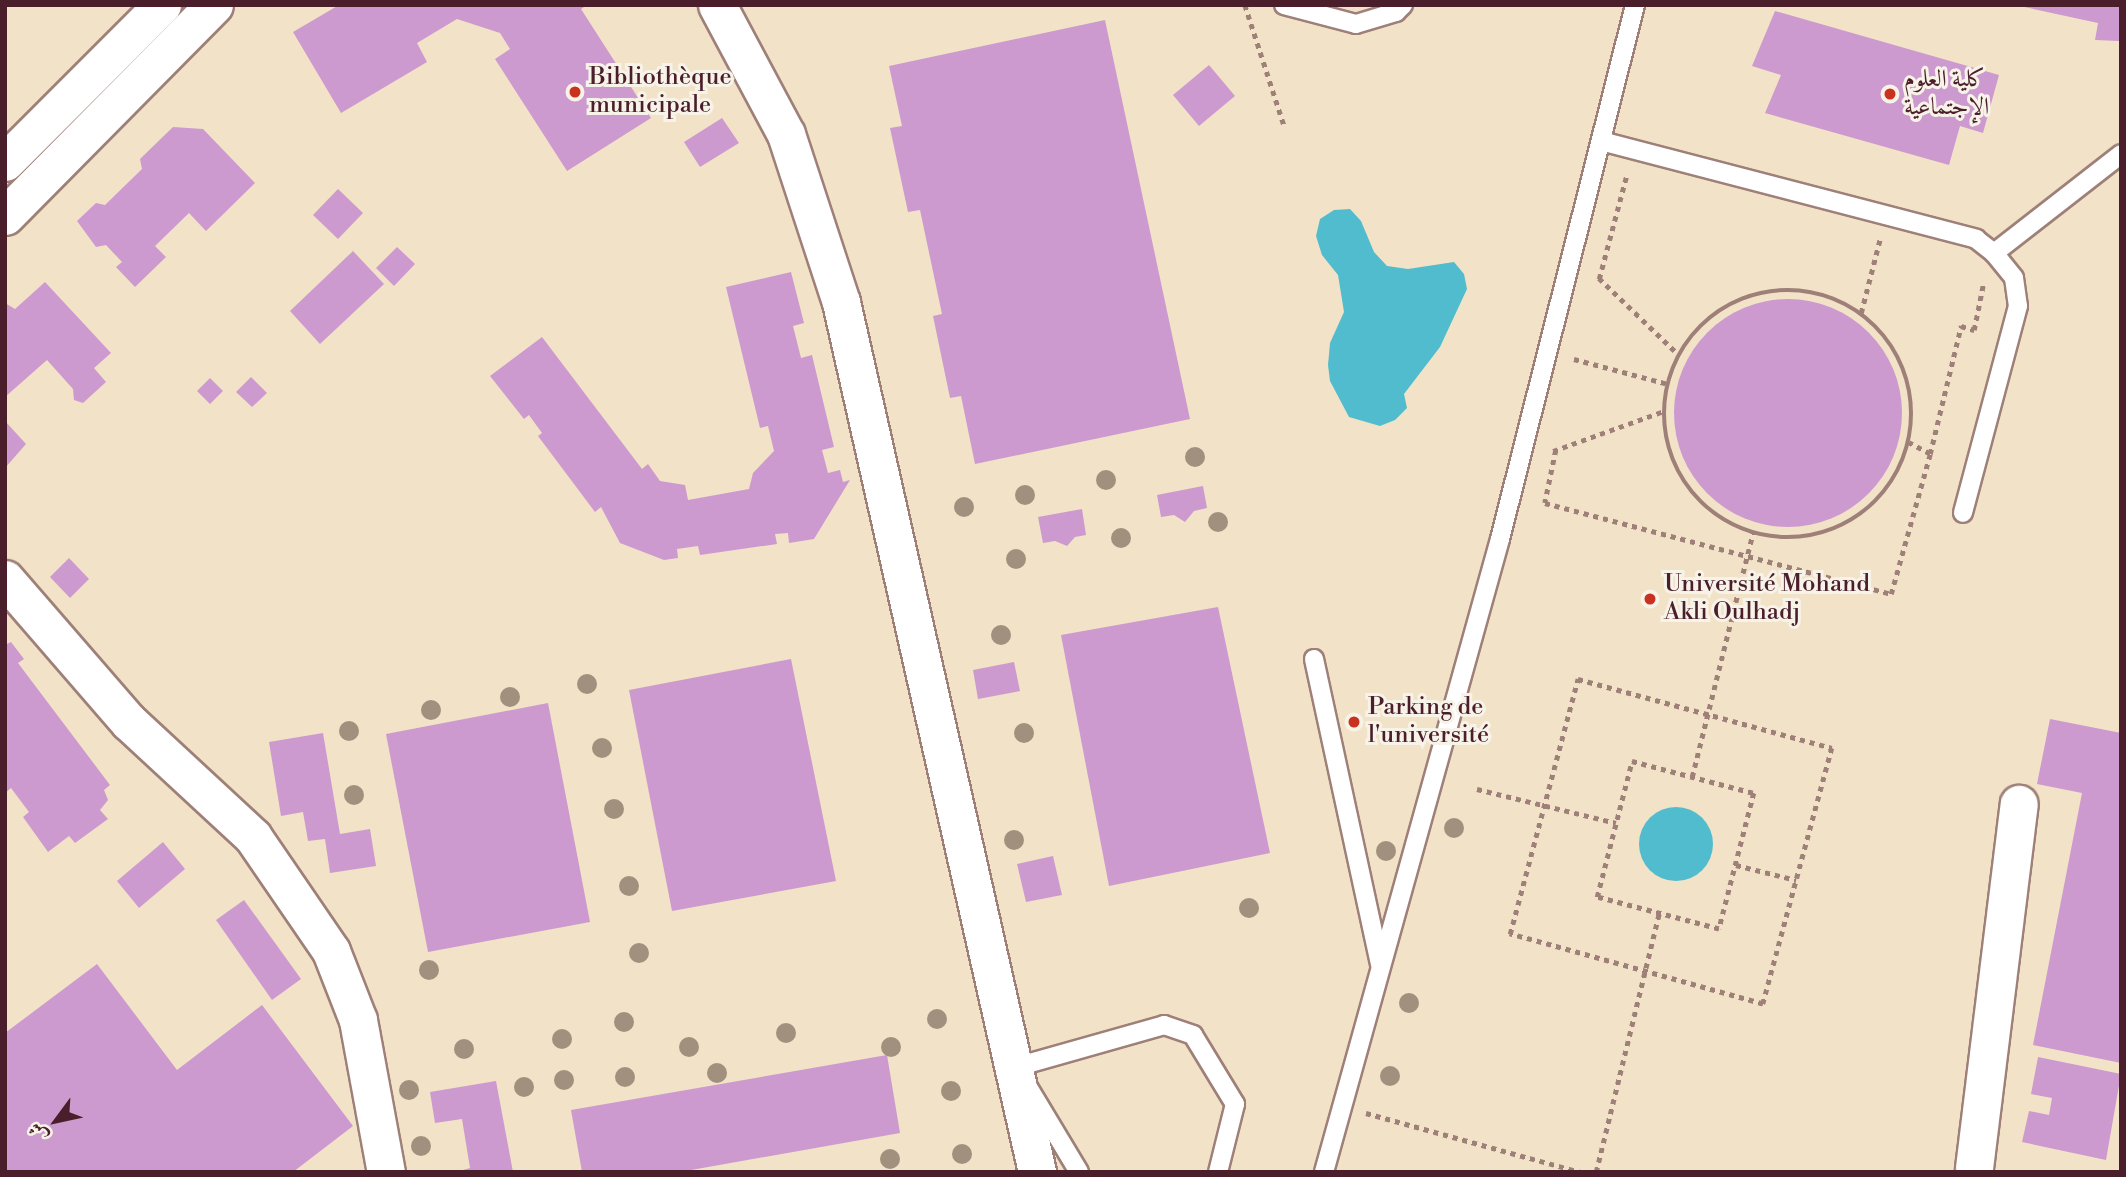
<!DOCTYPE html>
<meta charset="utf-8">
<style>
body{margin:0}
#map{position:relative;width:2126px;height:1177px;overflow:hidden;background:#f2e2c7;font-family:"Libre Bodoni",Amiri,serif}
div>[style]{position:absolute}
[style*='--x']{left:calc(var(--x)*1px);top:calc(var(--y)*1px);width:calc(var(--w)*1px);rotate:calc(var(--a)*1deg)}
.water>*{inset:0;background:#51bccd}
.round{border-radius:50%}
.building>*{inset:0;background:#cc9acf}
.path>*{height:4.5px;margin-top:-2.25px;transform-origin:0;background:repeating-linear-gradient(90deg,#9e8079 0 5px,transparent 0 10px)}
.path>.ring{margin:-2.25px;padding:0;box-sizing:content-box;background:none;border:4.5px solid #9e8079;border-radius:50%}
.roads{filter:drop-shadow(2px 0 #9e8079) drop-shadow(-2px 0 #9e8079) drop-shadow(0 2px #9e8079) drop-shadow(0 -2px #9e8079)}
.lane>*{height:18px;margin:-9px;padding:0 9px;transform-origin:9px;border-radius:9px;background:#fff}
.street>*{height:37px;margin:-18.5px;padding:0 18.5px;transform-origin:18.5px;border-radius:18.5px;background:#fff}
.trees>*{width:20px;height:20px;margin:-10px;border-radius:50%;background:#a1907e}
.dots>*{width:19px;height:19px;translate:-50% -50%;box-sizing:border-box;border:4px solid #f7f3e8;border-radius:50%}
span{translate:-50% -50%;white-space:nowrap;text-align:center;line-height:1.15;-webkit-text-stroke:6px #f7f3e8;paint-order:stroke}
.poi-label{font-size:24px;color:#4a1f2b}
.left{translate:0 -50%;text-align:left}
.frame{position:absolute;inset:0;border:7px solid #4a1f2b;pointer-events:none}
.north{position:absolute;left:21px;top:1086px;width:70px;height:70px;-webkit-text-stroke:5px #f7f3e8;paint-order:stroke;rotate:237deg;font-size:19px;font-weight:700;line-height:28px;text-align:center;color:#4a1f2b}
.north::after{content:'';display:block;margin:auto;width:24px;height:32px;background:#4a1f2b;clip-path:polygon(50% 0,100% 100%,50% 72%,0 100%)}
</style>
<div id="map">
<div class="water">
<div style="clip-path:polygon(1350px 209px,1361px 221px,1374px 252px,1387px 266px,1408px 269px,1454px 262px,1464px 274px,1467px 289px,1440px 347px,1404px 394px,1407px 408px,1395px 420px,1380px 426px,1349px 417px,1330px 381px,1328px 365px,1330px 343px,1344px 312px,1338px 275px,1322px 255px,1316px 236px,1320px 219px,1334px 210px)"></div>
<div class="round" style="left:1639px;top:807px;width:74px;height:74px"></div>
</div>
<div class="building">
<div style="clip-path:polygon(339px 5px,587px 5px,581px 9px,651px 118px,567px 171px,495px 59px,510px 49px,500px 33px,457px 19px,417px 43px,427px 62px,341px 113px,293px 32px)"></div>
<div style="clip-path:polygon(2015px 5px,2121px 5px,2119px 41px,2095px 40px,2098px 23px)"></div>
<div style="clip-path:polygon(1775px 11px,1999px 75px,1983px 133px,1960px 126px,1949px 165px,1765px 113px,1781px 75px,1752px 66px)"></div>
<div style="clip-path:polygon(1105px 20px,1190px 419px,975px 464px,961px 396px,950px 398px,933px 316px,942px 314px,920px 210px,908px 212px,890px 128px,902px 126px,889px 66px)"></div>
<div style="clip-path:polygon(1209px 65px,1235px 96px,1199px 126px,1173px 95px)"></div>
<div style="clip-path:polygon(722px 118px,739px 143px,700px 167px,684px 142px)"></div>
<div style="clip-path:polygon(173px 127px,203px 129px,255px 183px,206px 231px,189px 213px,155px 246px,166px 257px,135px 287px,116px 267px,122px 262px,106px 245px,96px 247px,77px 221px,96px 203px,105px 205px,142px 169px,140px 159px)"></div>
<div style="clip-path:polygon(338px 189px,363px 213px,338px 239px,313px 215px)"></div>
<div style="clip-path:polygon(397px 247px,415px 264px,394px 286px,376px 268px)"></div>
<div style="clip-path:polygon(353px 251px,384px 284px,320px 344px,290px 311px)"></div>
<div style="clip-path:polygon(791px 272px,804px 323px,793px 326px,801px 358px,812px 355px,834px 447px,822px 450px,828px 473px,840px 470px,843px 482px,850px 480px,814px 539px,789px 543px,788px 533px,775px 534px,777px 544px,700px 555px,698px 546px,677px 549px,678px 558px,664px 560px,620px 543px,601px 507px,595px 512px,538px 436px,542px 433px,529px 415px,524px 419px,490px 376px,542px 337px,642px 469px,648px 464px,660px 481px,685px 485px,688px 500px,749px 489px,753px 473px,774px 451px,768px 426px,760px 428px,726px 287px)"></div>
<div style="clip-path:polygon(45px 282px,111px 353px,94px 368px,106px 382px,83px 403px,74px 400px,73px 389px,47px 360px,5px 397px,5px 303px,15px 309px)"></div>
<div class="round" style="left:1674px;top:299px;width:228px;height:228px"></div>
<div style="clip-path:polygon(251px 377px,267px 393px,252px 407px,236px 392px)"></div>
<div style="clip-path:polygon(210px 378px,223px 391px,210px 404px,197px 391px)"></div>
<div style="clip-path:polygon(5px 421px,26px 444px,5px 468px)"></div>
<div style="clip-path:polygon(1203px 486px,1207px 508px,1194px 511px,1185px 522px,1174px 515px,1161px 517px,1157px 495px)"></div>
<div style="clip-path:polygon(1082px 509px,1086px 535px,1075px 537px,1067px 546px,1055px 541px,1043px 543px,1038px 517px)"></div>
<div style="clip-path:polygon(69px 558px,89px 579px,70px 598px,50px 577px)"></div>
<div style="clip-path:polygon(1218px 607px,1270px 853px,1109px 886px,1061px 635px)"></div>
<div style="clip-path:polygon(11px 642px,24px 659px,18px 663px,110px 785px,104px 790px,108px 800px,100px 810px,108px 819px,75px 843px,69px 836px,48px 852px,23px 817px,29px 812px,11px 788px,5px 793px,5px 645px)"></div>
<div style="clip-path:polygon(791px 659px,836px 881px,672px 911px,629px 690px)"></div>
<div style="clip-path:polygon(1014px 662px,1020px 691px,978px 699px,973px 670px)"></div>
<div style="clip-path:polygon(548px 703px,590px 922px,428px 952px,386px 734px)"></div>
<div style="clip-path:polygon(2050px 719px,2121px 733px,2121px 1063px,2033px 1045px,2082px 793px,2037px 784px)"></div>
<div style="clip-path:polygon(323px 733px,340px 834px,370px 829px,376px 866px,330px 873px,325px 839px,308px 841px,303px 812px,281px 816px,269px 742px)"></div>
<div style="clip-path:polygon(163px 842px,185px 869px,139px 908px,117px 881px)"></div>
<div style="clip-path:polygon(1053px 856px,1062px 895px,1026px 902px,1017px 864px)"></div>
<div style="clip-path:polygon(244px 900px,301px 979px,272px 1000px,216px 920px)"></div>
<div style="clip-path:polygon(97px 964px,177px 1070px,262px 1005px,353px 1126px,293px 1172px,5px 1172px,5px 1033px)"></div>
<div style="clip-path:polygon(887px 1055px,900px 1133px,680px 1172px,582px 1172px,571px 1110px)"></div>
<div style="clip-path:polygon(2038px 1057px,2121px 1074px,2106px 1160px,2022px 1142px,2029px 1111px,2049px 1115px,2052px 1098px,2031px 1094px)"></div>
<div style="clip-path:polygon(496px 1081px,513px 1172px,456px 1172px,470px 1168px,462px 1119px,435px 1123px,430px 1092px)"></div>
</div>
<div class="path">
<div style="--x:1245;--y:5;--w:129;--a:72"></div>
<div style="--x:1599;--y:278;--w:111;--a:43.9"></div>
<div style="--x:1599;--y:279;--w:109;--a:-75.1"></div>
<div class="ring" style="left:1664px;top:290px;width:243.5px;height:243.5px"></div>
<div style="--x:1861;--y:313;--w:76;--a:-75.6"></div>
<div style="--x:1574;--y:359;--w:97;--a:14.9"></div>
<div style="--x:1556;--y:450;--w:54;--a:101.7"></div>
<div style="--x:1545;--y:503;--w:358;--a:14.7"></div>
<div style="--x:1891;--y:594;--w:145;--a:-74.4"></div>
<div style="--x:1930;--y:454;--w:24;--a:-152"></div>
<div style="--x:1553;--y:451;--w:118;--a:-19.8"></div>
<div style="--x:1930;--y:454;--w:132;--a:-76.4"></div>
<div style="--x:1961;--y:326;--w:14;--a:17"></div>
<div style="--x:1974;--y:330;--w:46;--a:-78.7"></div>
<div style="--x:1578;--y:679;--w:263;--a:15.2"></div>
<div style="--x:1832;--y:748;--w:265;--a:105.1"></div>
<div style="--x:1763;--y:1004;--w:263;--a:-164.5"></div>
<div style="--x:1510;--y:934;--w:264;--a:-75.1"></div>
<div style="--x:1632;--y:761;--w:126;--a:14.7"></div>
<div style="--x:1754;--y:793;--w:140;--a:104.4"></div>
<div style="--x:1719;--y:929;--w:126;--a:-165.3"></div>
<div style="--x:1597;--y:897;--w:140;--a:-75.6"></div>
<div style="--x:1692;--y:777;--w:252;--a:-76"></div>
<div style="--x:1477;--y:789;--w:143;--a:13.7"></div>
<div style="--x:1736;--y:865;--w:62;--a:14"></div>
<div style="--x:1366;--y:1113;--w:222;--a:15.4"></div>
<div style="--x:1596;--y:1172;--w:266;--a:-76.3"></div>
</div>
<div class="roads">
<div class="lane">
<div style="--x:1284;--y:5;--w:74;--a:14.8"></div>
<div style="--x:1356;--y:24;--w:42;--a:-16.7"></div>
<div style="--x:1396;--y:12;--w:10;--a:-45"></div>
<div style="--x:1601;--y:141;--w:388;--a:14.6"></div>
<div style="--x:1976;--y:239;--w:23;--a:38"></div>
<div style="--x:1994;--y:253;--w:32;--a:51"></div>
<div style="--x:2014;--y:278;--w:28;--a:82"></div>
<div style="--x:2018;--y:306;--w:214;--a:104.9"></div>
<div style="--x:1994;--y:253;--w:161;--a:-37.9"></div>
<div style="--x:1314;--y:659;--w:313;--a:77.8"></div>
<div style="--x:1079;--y:1172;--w:122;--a:-121"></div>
<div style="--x:1016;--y:1067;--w:154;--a:-15.8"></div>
<div style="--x:1164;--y:1025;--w:31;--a:19"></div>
<div style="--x:1193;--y:1035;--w:81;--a:58.7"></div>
<div style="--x:1235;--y:1104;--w:70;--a:104"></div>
<div style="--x:1324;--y:1172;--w:657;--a:-74.46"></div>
<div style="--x:1500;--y:539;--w:551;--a:-75.81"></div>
</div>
<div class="street">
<div style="--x:717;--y:5;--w:146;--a:61.9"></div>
<div style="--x:786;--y:134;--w:177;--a:71.9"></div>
<div style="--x:841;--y:302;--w:892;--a:77.3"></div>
<div style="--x:5;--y:162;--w:222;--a:-45"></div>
<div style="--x:5;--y:216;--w:297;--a:-45.3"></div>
<div style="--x:5;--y:579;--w:189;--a:49.1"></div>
<div style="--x:129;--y:722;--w:169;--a:42.8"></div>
<div style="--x:253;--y:837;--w:138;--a:55.6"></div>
<div style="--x:331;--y:951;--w:74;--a:68.6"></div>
<div style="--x:358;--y:1020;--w:155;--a:79.6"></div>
<div style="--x:1974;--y:1168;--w:367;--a:-83"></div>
</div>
</div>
<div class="trees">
<div style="left:1195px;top:457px"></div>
<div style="left:1106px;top:480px"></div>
<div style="left:1025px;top:495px"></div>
<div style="left:964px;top:507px"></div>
<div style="left:1218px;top:522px"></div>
<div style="left:1121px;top:538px"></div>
<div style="left:1016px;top:559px"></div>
<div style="left:1001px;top:635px"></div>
<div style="left:587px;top:684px"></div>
<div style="left:510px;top:697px"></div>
<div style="left:431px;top:710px"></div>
<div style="left:349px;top:731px"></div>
<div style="left:1024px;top:733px"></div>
<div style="left:602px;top:748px"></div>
<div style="left:354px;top:795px"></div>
<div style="left:614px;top:809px"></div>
<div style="left:1454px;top:828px"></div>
<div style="left:1014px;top:840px"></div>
<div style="left:1386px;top:851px"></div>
<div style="left:629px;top:886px"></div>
<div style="left:1249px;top:908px"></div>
<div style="left:639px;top:953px"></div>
<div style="left:429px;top:970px"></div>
<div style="left:1409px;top:1003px"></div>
<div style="left:937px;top:1019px"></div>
<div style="left:624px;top:1022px"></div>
<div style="left:786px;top:1033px"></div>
<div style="left:562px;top:1039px"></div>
<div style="left:689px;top:1047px"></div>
<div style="left:891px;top:1047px"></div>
<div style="left:464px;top:1049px"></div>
<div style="left:717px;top:1073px"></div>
<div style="left:1390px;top:1076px"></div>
<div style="left:625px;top:1077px"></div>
<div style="left:564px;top:1080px"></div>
<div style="left:524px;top:1087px"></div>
<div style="left:409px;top:1090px"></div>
<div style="left:951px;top:1091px"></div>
<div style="left:421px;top:1146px"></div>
<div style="left:962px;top:1154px"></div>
<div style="left:890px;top:1159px"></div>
</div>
<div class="dots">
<div style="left:575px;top:92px;background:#c8321e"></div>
<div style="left:1890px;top:94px;background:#c8321e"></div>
<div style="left:1650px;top:599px;background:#c8321e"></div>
<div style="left:1354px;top:722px;background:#c8321e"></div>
</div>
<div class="poi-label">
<span class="left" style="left:589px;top:92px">Bibliothèque<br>municipale</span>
<span class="left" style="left:1904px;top:94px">كلية العلوم<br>الإجتماعية</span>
<span class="left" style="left:1664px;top:599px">Université Mohand<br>Akli Oulhadj</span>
<span class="left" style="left:1368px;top:722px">Parking de<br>l'université</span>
</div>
<div class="frame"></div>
<div class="north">ش</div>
</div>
